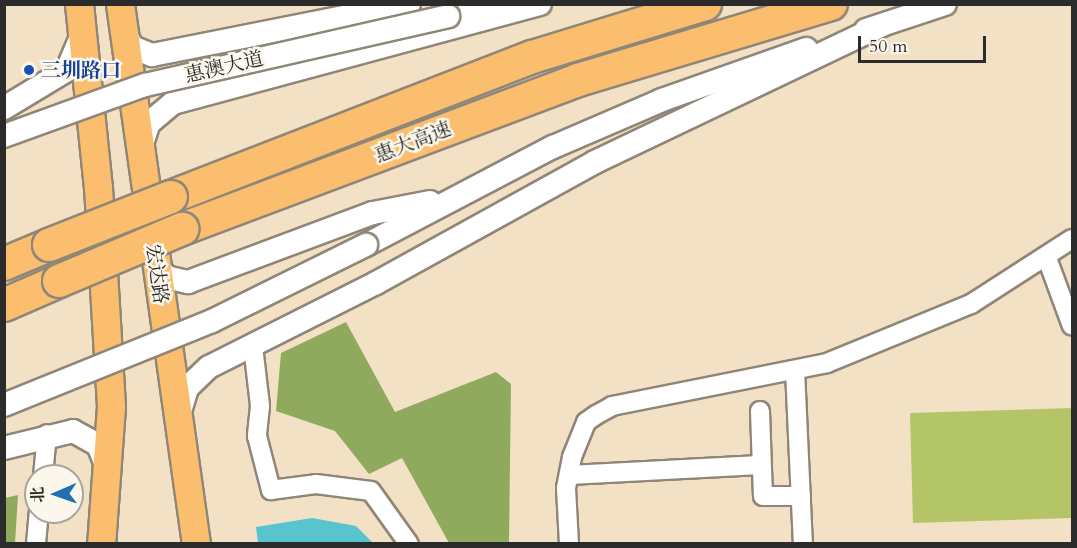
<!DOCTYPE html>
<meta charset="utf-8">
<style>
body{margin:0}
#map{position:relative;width:1077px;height:548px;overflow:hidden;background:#f3e1c5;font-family:Cardo,"Noto Serif SC",serif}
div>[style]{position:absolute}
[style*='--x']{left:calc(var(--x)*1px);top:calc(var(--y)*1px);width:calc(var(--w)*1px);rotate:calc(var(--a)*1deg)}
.green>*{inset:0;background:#b4c568}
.forest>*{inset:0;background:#8faa5c}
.water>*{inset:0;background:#57c4ce}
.roads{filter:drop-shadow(2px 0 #8f8678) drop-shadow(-2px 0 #8f8678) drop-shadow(0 2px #8f8678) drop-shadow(0 -2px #8f8678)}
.minor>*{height:18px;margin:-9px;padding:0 9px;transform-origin:9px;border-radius:9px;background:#fff}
.tertiary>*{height:22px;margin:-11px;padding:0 11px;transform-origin:11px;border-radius:11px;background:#fff}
.primary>*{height:27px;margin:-13.5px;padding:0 13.5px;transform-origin:13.5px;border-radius:13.5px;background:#fabe6e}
.motorway>*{height:32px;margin:-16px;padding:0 16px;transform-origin:16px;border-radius:16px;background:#fabe6e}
.bridges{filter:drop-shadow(2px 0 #8f8678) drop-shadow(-2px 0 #8f8678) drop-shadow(0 2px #8f8678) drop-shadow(0 -2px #8f8678)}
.tertiary-bridge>*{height:22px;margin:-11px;padding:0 11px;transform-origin:11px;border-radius:11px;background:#fff}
.motorway-bridge>*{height:32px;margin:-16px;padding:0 16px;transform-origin:16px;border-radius:16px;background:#fabe6e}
.dots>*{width:16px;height:16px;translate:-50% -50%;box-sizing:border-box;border:3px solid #fbf7ec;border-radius:50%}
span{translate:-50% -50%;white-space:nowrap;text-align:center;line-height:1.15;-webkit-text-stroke:5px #fbf7ec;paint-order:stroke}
.street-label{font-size:20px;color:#2b2b2b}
.transit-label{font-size:20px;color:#164399;font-weight:700}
.left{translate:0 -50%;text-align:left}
.frame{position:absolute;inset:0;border:6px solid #2b2b2b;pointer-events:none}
.north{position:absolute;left:24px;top:464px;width:60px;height:60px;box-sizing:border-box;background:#fbf7ec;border:2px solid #a8a59f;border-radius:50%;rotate:268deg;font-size:16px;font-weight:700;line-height:24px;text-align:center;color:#2b2b2b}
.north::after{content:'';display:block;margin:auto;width:21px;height:27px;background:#1f6fb2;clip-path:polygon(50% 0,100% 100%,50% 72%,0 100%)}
.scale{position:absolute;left:858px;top:36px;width:128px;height:27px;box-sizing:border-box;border:3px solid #2b2b2b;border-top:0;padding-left:8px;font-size:18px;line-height:21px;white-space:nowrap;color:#2b2b2b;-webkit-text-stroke:4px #fbf7ec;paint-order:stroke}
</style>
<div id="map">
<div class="green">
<div style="clip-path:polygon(1072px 408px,1072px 518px,913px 523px,910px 413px)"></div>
</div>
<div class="forest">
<div style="clip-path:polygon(346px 322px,395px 412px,496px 372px,511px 384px,509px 543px,449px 543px,402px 458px,369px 474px,335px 431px,276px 411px,281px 353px)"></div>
<div style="clip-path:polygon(18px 495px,15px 543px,5px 543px,5px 498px)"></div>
</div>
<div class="water">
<div style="clip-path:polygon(312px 518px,356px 526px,373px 543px,258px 543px,256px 527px)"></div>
</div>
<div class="roads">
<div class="minor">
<div style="--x:1047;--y:258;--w:72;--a:69.8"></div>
<div style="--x:253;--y:346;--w:60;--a:83.3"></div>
<div style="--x:260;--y:406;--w:30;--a:96"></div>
<div style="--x:257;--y:436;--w:56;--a:75.5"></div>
<div style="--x:271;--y:490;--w:45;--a:-7.6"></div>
<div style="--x:316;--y:484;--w:55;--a:7.3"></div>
<div style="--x:371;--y:491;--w:65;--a:54.4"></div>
<div style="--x:795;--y:370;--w:174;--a:87.4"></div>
<div style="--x:760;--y:411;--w:85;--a:88"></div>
<div style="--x:763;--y:496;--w:38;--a:0"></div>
<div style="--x:569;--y:475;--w:192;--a:-3"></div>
<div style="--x:43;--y:476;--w:42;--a:-84.6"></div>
<div style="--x:36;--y:544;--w:32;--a:-85"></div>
<div style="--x:569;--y:544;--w:56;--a:-93.1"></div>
<div style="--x:566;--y:488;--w:32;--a:-79"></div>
<div style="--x:572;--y:457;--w:38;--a:-68"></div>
<div style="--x:586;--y:422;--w:12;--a:-35"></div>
<div style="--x:596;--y:415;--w:18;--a:-29"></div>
<div style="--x:612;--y:406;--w:219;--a:-11.3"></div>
<div style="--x:827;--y:363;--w:156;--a:-22.3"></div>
<div style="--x:971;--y:304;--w:120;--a:-32.8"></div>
</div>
<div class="tertiary">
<div style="--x:448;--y:16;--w:44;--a:-15.9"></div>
<div style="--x:123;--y:29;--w:20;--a:63"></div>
<div style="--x:132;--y:47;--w:22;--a:22"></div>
<div style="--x:152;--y:55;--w:262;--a:-11.2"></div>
<div style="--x:866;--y:30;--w:83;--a:-18.2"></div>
<div style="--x:4;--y:108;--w:74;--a:-31.1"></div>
<div style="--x:67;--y:70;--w:36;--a:-67"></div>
<div style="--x:140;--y:150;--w:28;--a:-72"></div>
<div style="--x:149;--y:123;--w:31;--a:-40"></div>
<div style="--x:173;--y:103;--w:380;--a:-15.1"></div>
<div style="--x:366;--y:245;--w:211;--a:-27.7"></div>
<div style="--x:553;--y:147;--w:119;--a:-23.3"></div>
<div style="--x:662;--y:100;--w:153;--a:-19.5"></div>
<div style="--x:156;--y:264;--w:16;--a:52"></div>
<div style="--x:166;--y:277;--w:23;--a:13"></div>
<div style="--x:188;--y:282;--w:197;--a:-20.5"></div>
<div style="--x:373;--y:213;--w:58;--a:-10.9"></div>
<div style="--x:178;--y:418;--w:31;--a:-73"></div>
<div style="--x:187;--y:388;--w:30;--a:-44"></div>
<div style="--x:209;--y:367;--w:187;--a:-26.7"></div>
<div style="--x:376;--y:283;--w:250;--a:-28.9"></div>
<div style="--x:595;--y:162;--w:316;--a:-25.5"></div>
<div style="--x:4;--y:448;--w:71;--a:-13.8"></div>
<div style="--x:73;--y:431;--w:29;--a:29"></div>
<div style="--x:98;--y:445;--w:27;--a:68"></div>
</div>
<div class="primary">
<div style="--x:79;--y:4;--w:184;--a:84.1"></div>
<div style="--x:98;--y:187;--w:219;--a:86.6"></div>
<div style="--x:111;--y:406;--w:138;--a:94.1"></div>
<div style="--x:120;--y:4;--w:545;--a:81.99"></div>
</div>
<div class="motorway">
<div style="--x:171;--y:197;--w:387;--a:-21.2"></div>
<div style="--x:532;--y:57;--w:181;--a:-17"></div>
<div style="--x:182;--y:229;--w:423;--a:-20.6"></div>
<div style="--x:578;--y:80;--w:264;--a:-16.7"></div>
<div style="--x:4;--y:264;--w:49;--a:-22.9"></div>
<div style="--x:4;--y:305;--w:60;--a:-23.6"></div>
</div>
</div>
<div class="bridges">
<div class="tertiary-bridge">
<div style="--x:4;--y:136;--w:150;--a:-19.9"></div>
<div style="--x:145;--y:85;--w:311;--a:-12.8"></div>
<div style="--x:4;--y:405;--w:224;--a:-22"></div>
<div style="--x:212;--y:321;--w:172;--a:-26.3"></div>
</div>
<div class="motorway-bridge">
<div style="--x:49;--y:245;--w:131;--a:-21.5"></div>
<div style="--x:59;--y:281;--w:134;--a:-22.9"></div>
</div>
</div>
<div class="dots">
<div style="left:29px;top:70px;background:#1a4fb4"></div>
</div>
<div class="street-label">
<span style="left:224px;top:67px;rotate:-13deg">惠澳大道</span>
<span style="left:413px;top:142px;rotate:-21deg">惠大高速</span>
<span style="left:157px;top:274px;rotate:82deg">宏达路</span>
</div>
<div class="transit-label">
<span class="left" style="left:41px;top:70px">三圳路口</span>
</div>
<div class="frame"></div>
<div class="north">北</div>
<div class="scale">50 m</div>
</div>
